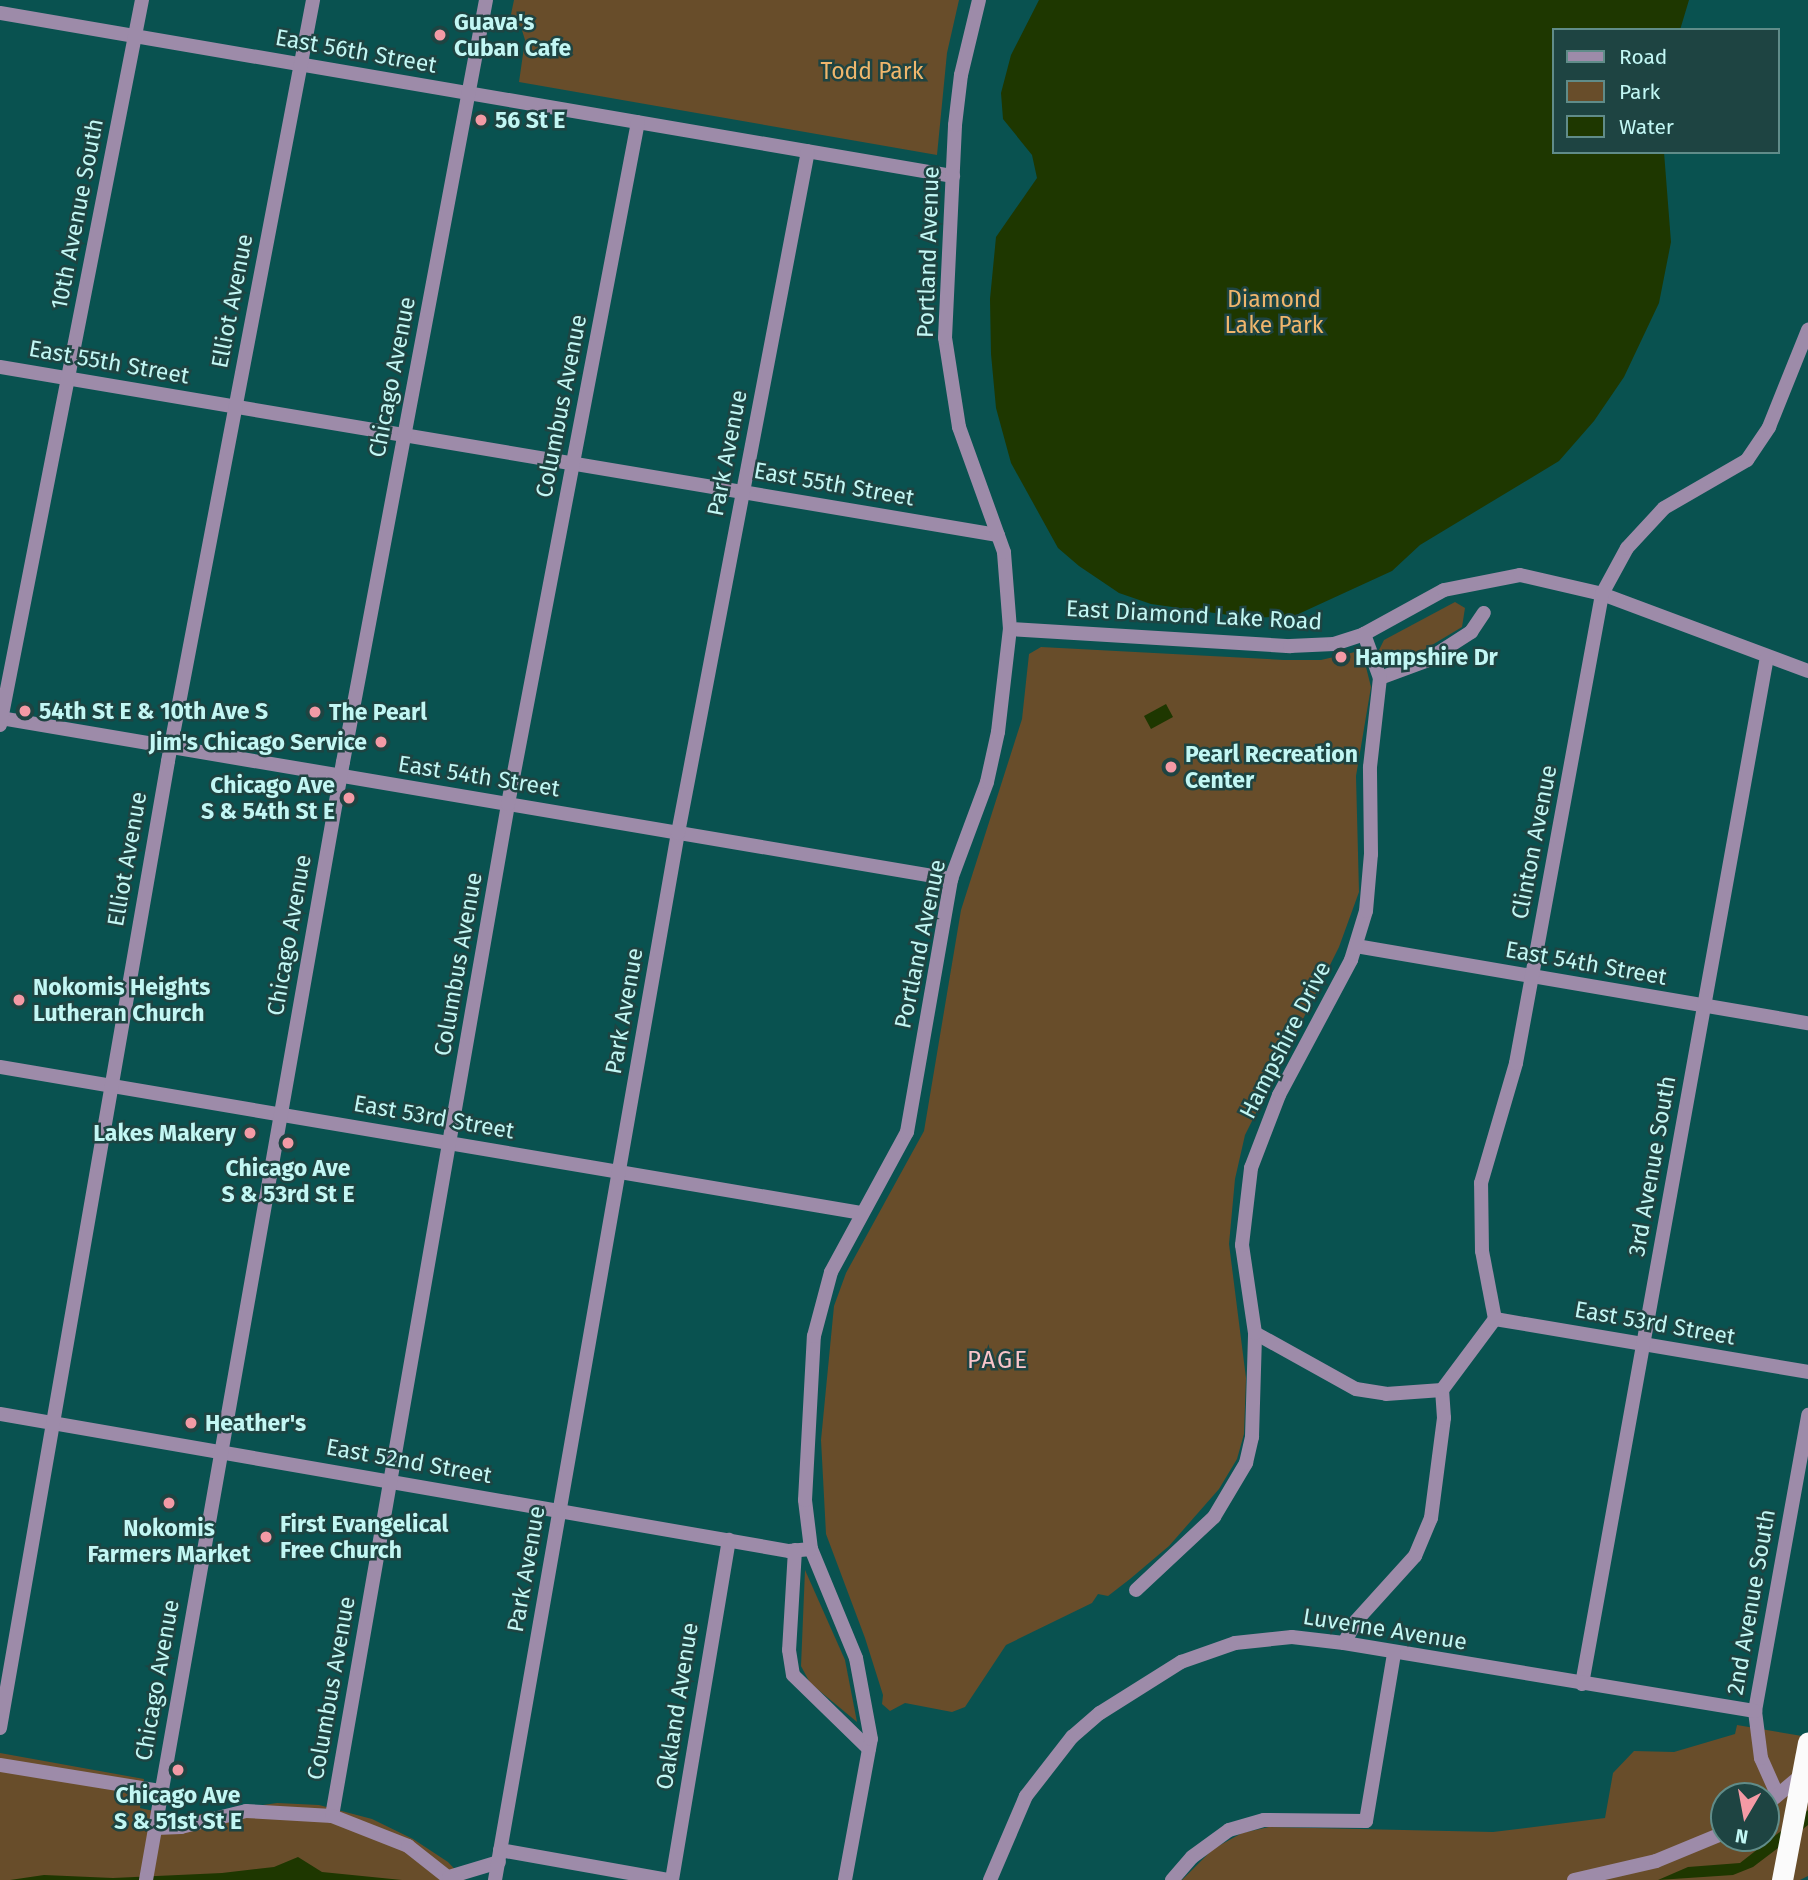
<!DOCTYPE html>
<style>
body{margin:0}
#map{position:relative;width:1808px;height:1880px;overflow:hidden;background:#095250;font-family:"Fira Sans",sans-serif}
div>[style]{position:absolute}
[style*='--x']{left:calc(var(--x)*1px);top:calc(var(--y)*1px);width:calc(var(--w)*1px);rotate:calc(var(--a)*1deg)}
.green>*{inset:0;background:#684d2a}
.water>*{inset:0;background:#1e3700}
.minor>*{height:14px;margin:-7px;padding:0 7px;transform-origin:7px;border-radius:7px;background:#9d8ba9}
.highway-bridge>*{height:21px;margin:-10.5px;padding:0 10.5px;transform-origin:10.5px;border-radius:10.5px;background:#fbfbfb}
.dots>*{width:19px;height:19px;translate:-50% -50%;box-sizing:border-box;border:4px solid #1e4442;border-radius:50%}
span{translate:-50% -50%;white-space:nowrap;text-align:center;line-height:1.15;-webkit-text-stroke:5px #1e4442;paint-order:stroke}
.poi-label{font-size:23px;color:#c2f7f4;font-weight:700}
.left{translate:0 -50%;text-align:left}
.right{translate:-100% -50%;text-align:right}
.street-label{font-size:23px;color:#c2f7f4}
.park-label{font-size:23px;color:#f0b66c}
.neighbourhood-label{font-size:24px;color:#fac5ca;letter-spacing:2px}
.legend{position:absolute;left:1552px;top:28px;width:228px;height:126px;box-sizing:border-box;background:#1e4442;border:2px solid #608c89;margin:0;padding:9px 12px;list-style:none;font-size:21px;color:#c2f7f4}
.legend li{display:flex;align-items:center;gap:14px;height:35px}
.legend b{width:35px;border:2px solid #608c89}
.north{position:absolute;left:1710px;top:1782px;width:70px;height:70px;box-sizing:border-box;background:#1e4442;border:2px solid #608c89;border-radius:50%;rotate:190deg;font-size:19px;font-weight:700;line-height:28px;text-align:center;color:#c2f7f4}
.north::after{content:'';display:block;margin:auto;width:24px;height:32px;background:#f49aa5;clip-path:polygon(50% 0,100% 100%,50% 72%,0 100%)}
</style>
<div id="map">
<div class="green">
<div style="clip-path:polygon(514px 0,959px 0,947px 53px,937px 155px,519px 82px,525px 40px,521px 27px,510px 19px)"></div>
<div style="clip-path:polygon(1455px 602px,1465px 608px,1462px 627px,1397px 666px,1384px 664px,1379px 650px,1384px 640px)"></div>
<div style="clip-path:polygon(1041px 647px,1284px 660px,1321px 660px,1355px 652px,1363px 655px,1371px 687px,1356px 776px,1359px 892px,1339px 947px,1245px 1135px,1235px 1179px,1229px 1244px,1246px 1378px,1244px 1434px,1237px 1459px,1219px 1489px,1169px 1546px,1130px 1579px,1108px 1596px,1098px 1594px,1092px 1603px,1006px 1645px,965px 1707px,952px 1712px,905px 1703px,890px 1711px,882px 1704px,883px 1695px,865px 1638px,826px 1534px,821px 1440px,834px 1306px,846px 1273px,924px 1131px,961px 910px,1022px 719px,1029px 654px)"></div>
<div style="clip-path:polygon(805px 1570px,845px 1660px,857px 1722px,810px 1683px,801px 1666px)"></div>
<div style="clip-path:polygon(evenodd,1737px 1725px,1808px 1737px,1808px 1876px,1800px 1880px,1182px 1880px,1213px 1849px,1242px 1833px,1269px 1827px,1493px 1832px,1605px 1818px,1613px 1773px,1634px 1751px,1674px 1752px,1735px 1734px,1737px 1725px,1724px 1796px,1766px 1796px,1766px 1838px,1724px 1838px,1724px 1796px)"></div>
<div style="clip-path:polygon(0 1753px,144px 1779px,140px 1808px,181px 1817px,277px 1803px,319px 1805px,372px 1819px,413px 1839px,448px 1862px,465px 1880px,0 1880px)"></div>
</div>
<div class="water">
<div style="clip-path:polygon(1039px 0,1689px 0,1680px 30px,1554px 30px,1554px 152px,1664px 152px,1671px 242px,1659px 303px,1624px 377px,1594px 421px,1559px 461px,1420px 545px,1392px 571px,1294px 616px,1250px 618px,1151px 604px,1119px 593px,1079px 566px,1058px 548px,1011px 463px,996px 408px,991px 354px,990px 299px,996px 237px,1037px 178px,1032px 155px,1003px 119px,1001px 93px,1011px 55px)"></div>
<div style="clip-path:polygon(1166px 704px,1173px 717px,1151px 729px,1144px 716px)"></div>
<div style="clip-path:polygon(1808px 1810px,1808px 1825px,1753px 1867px,1733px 1875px,1658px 1880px,1688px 1867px,1740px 1863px)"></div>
<div style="clip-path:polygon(298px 1857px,322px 1872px,402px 1880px,10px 1880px,44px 1875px,113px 1878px,222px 1873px,274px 1867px)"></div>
</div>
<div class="minor">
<div style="--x:0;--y:13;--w:967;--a:9.71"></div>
<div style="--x:0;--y:367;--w:1012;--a:9.56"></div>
<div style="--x:1010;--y:629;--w:281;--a:3.5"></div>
<div style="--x:1290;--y:646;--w:44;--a:-2.6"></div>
<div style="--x:1334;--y:644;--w:32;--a:-18"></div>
<div style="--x:1364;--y:634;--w:91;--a:-28.8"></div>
<div style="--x:1444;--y:590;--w:77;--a:-11.2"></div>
<div style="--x:1520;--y:575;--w:84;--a:13"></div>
<div style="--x:1602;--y:594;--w:220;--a:20.5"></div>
<div style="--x:1380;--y:678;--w:49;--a:-20.3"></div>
<div style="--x:1426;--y:661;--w:54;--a:-32.8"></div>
<div style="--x:1471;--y:632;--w:23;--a:-56"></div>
<div style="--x:0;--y:718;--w:965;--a:9.61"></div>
<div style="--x:0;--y:725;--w:739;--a:-78.92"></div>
<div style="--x:1356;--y:946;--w:459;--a:9.7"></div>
<div style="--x:0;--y:1067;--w:873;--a:9.62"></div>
<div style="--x:1495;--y:1319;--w:317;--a:9.6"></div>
<div style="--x:1255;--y:1333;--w:115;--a:29"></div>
<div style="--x:1356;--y:1389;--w:30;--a:9"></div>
<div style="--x:1386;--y:1394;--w:56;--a:-4.1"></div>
<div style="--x:0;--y:1414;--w:801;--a:9.85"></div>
<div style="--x:789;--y:1551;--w:22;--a:-5"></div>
<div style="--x:795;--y:1550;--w:100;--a:93.4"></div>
<div style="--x:789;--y:1650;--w:25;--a:81"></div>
<div style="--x:793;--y:1675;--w:106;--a:44.2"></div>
<div style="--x:1136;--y:1590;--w:107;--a:-43.1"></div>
<div style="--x:1214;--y:1517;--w:63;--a:-59.3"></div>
<div style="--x:1246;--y:1463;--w:27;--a:-77"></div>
<div style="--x:1252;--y:1437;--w:104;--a:-88.3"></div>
<div style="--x:1255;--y:1333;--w:89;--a:-98.4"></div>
<div style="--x:1242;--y:1245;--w:78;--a:-83.3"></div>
<div style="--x:1251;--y:1168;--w:78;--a:-69"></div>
<div style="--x:1279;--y:1095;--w:153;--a:-61.9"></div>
<div style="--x:1351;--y:960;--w:51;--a:-73"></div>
<div style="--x:1366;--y:911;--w:57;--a:-85"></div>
<div style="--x:1371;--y:854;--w:87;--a:-90.7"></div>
<div style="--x:1370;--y:767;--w:90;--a:-83.6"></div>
<div style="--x:1380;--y:678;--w:47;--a:-110"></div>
<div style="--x:1344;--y:1643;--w:25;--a:-61"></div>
<div style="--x:1356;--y:1621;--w:88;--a:-47.8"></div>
<div style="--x:1415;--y:1556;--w:41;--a:-67.2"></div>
<div style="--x:1431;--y:1518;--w:101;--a:-82.6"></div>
<div style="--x:1444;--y:1418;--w:28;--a:-94"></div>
<div style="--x:1442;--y:1390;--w:89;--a:-53.3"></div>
<div style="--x:1495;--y:1319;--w:69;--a:-100.8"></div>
<div style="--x:1482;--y:1251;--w:68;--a:-90.8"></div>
<div style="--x:1481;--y:1183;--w:125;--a:-73.7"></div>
<div style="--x:1516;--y:1063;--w:477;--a:-79.6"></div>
<div style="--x:1602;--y:594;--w:52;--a:-61.5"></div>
<div style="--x:1627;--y:548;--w:54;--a:-47.2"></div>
<div style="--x:1664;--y:508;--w:96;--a:-30"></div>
<div style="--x:1747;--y:460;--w:40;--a:-56"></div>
<div style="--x:1769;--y:427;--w:105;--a:-68.1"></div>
<div style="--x:1582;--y:1684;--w:1044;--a:-79.79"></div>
<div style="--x:0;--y:1728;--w:981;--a:-80.14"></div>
<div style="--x:168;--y:761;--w:775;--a:-79.21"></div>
<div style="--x:0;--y:1765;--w:162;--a:9.2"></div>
<div style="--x:1777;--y:1794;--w:39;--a:-114"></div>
<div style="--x:1761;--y:1758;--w:47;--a:-97.3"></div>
<div style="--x:1755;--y:1711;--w:301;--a:-79.8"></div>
<div style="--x:1766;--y:1805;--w:50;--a:-40.1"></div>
<div style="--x:332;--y:1816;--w:1027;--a:-80.13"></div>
<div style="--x:508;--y:804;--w:694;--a:-79.21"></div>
<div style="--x:156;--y:1828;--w:25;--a:-2"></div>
<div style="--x:181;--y:1827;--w:67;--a:-13.8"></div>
<div style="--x:246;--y:1811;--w:86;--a:3.3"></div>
<div style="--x:332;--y:1816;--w:82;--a:21.5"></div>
<div style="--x:408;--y:1846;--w:55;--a:38.3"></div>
<div style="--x:500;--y:1850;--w:172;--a:10.1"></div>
<div style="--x:449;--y:1877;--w:52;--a:-16.7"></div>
<div style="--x:146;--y:1880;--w:1135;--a:-80.01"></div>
<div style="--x:343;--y:762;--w:775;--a:-79.37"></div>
<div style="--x:495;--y:1880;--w:1063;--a:-80.09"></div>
<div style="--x:678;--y:833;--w:694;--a:-79.21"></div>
<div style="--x:672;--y:1880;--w:345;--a:-80.5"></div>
<div style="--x:845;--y:1880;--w:143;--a:-79.6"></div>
<div style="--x:871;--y:1739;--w:82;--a:-100.5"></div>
<div style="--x:856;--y:1658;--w:118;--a:-112.4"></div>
<div style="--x:811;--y:1549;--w:49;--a:-97"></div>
<div style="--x:805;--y:1500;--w:164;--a:-86.9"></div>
<div style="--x:814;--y:1336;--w:66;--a:-75.1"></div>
<div style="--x:831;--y:1272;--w:159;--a:-61.5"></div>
<div style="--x:907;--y:1132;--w:257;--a:-80.1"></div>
<div style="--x:951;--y:879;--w:103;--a:-69.6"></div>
<div style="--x:987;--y:782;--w:51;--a:-77.6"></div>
<div style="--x:998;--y:732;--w:104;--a:-83.4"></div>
<div style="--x:1010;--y:629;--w:77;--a:-94.5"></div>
<div style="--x:1004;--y:552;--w:133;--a:-109.8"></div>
<div style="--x:959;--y:427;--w:90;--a:-98.9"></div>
<div style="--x:945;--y:338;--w:213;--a:-87.3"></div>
<div style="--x:955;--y:125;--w:50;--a:-83.2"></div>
<div style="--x:961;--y:75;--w:77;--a:-76.5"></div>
<div style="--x:990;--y:1880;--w:91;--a:-66.8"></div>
<div style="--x:1026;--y:1796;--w:75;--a:-52.1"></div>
<div style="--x:1072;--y:1737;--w:37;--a:-41"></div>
<div style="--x:1100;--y:1713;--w:96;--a:-32.2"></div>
<div style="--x:1181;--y:1662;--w:57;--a:-19.4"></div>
<div style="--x:1235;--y:1643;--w:57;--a:-6"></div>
<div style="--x:1292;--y:1637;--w:52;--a:6.6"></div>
<div style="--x:1344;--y:1643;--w:417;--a:9.4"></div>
<div style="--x:1172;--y:1880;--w:30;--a:-49"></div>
<div style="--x:1192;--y:1857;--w:46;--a:-36.1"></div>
<div style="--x:1229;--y:1830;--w:36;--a:-16"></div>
<div style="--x:1264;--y:1820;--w:102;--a:0.6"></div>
<div style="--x:1366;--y:1821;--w:170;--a:-80.5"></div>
<div style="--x:1574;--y:1880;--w:84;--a:-13"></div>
<div style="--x:1656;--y:1861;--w:74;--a:-22.4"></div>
</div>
<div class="highway-bridge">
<div style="--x:1782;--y:1880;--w:140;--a:-79.3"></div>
</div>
<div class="dots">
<div style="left:440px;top:35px;background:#f49aa5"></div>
<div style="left:481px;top:120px;background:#f49aa5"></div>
<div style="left:1341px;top:657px;background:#f49aa5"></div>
<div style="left:25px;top:711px;background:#f49aa5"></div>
<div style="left:315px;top:712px;background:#f49aa5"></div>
<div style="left:381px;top:742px;background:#f49aa5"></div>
<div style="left:1171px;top:767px;background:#f49aa5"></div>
<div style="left:349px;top:798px;background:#f49aa5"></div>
<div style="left:19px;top:1000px;background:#f49aa5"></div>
<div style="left:250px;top:1133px;background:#f49aa5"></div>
<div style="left:288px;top:1143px;background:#f49aa5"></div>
<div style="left:191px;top:1423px;background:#f49aa5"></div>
<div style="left:169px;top:1503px;background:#f49aa5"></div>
<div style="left:266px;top:1537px;background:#f49aa5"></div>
<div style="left:178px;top:1770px;background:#f49aa5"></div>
</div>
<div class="poi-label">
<span class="left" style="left:454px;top:35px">Guava's<br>Cuban Cafe</span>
<span class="left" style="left:495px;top:120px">56 St E</span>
<span class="left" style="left:1355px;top:657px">Hampshire Dr</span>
<span class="left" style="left:39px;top:711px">54th St E &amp; 10th Ave S</span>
<span class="left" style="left:329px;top:712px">The Pearl</span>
<span class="right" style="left:367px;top:742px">Jim's Chicago Service</span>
<span class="left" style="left:1185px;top:767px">Pearl Recreation<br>Center</span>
<span class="right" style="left:335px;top:798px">Chicago Ave<br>S &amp; 54th St E</span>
<span class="left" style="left:33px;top:1000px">Nokomis Heights<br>Lutheran Church</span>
<span class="right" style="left:236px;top:1133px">Lakes Makery</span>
<span style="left:288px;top:1181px">Chicago Ave<br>S &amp; 53rd St E</span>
<span class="left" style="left:205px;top:1423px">Heather's</span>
<span class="left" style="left:280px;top:1537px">First Evangelical<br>Free Church</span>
<span style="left:169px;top:1541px">Nokomis<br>Farmers Market</span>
<span style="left:178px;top:1808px">Chicago Ave<br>S &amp; 51st St E</span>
</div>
<div class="street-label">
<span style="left:356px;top:51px;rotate:10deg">East 56th Street</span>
<span style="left:77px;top:214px;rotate:-79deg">10th Avenue South</span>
<span style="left:928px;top:252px;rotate:-88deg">Portland Avenue</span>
<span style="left:232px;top:301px;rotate:-79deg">Elliot Avenue</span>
<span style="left:109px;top:362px;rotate:10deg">East 55th Street</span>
<span style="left:392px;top:377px;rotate:-79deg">Chicago Avenue</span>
<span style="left:561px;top:406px;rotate:-79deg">Columbus Avenue</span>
<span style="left:727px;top:453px;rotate:-79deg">Park Avenue</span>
<span style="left:834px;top:484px;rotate:10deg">East 55th Street</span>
<span style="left:1194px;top:615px;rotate:3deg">East Diamond Lake Road</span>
<span style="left:479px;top:776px;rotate:9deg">East 54th Street</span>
<span style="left:1534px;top:842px;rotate:-79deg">Clinton Avenue</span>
<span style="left:127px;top:859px;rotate:-80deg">Elliot Avenue</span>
<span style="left:289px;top:935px;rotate:-80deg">Chicago Avenue</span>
<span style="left:920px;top:944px;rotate:-78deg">Portland Avenue</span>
<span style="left:1586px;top:963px;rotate:10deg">East 54th Street</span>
<span style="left:458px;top:964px;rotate:-80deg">Columbus Avenue</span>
<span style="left:624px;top:1011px;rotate:-80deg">Park Avenue</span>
<span style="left:1285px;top:1040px;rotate:-63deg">Hampshire Drive</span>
<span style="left:434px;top:1117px;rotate:10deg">East 53rd Street</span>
<span style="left:1652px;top:1166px;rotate:-80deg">3rd Avenue South</span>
<span style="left:1655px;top:1323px;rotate:10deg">East 53rd Street</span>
<span style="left:409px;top:1461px;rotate:10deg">East 52nd Street</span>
<span style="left:526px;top:1569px;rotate:-80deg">Park Avenue</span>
<span style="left:1751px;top:1602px;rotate:-80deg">2nd Avenue South</span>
<span style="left:1385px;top:1629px;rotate:9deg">Luverne Avenue</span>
<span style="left:157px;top:1680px;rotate:-80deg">Chicago Avenue</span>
<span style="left:331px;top:1688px;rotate:-80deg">Columbus Avenue</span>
<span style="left:677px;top:1706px;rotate:-81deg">Oakland Avenue</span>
</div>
<div class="park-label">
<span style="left:872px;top:71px">Todd Park</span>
<span style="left:1274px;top:312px">Diamond<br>Lake Park</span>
</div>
<div class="neighbourhood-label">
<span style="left:998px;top:1361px">PAGE</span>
</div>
<ul class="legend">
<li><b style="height:9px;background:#9d8ba9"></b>Road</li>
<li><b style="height:19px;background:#684d2a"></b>Park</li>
<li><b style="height:19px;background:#1e3700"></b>Water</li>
</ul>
<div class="north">N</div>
</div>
